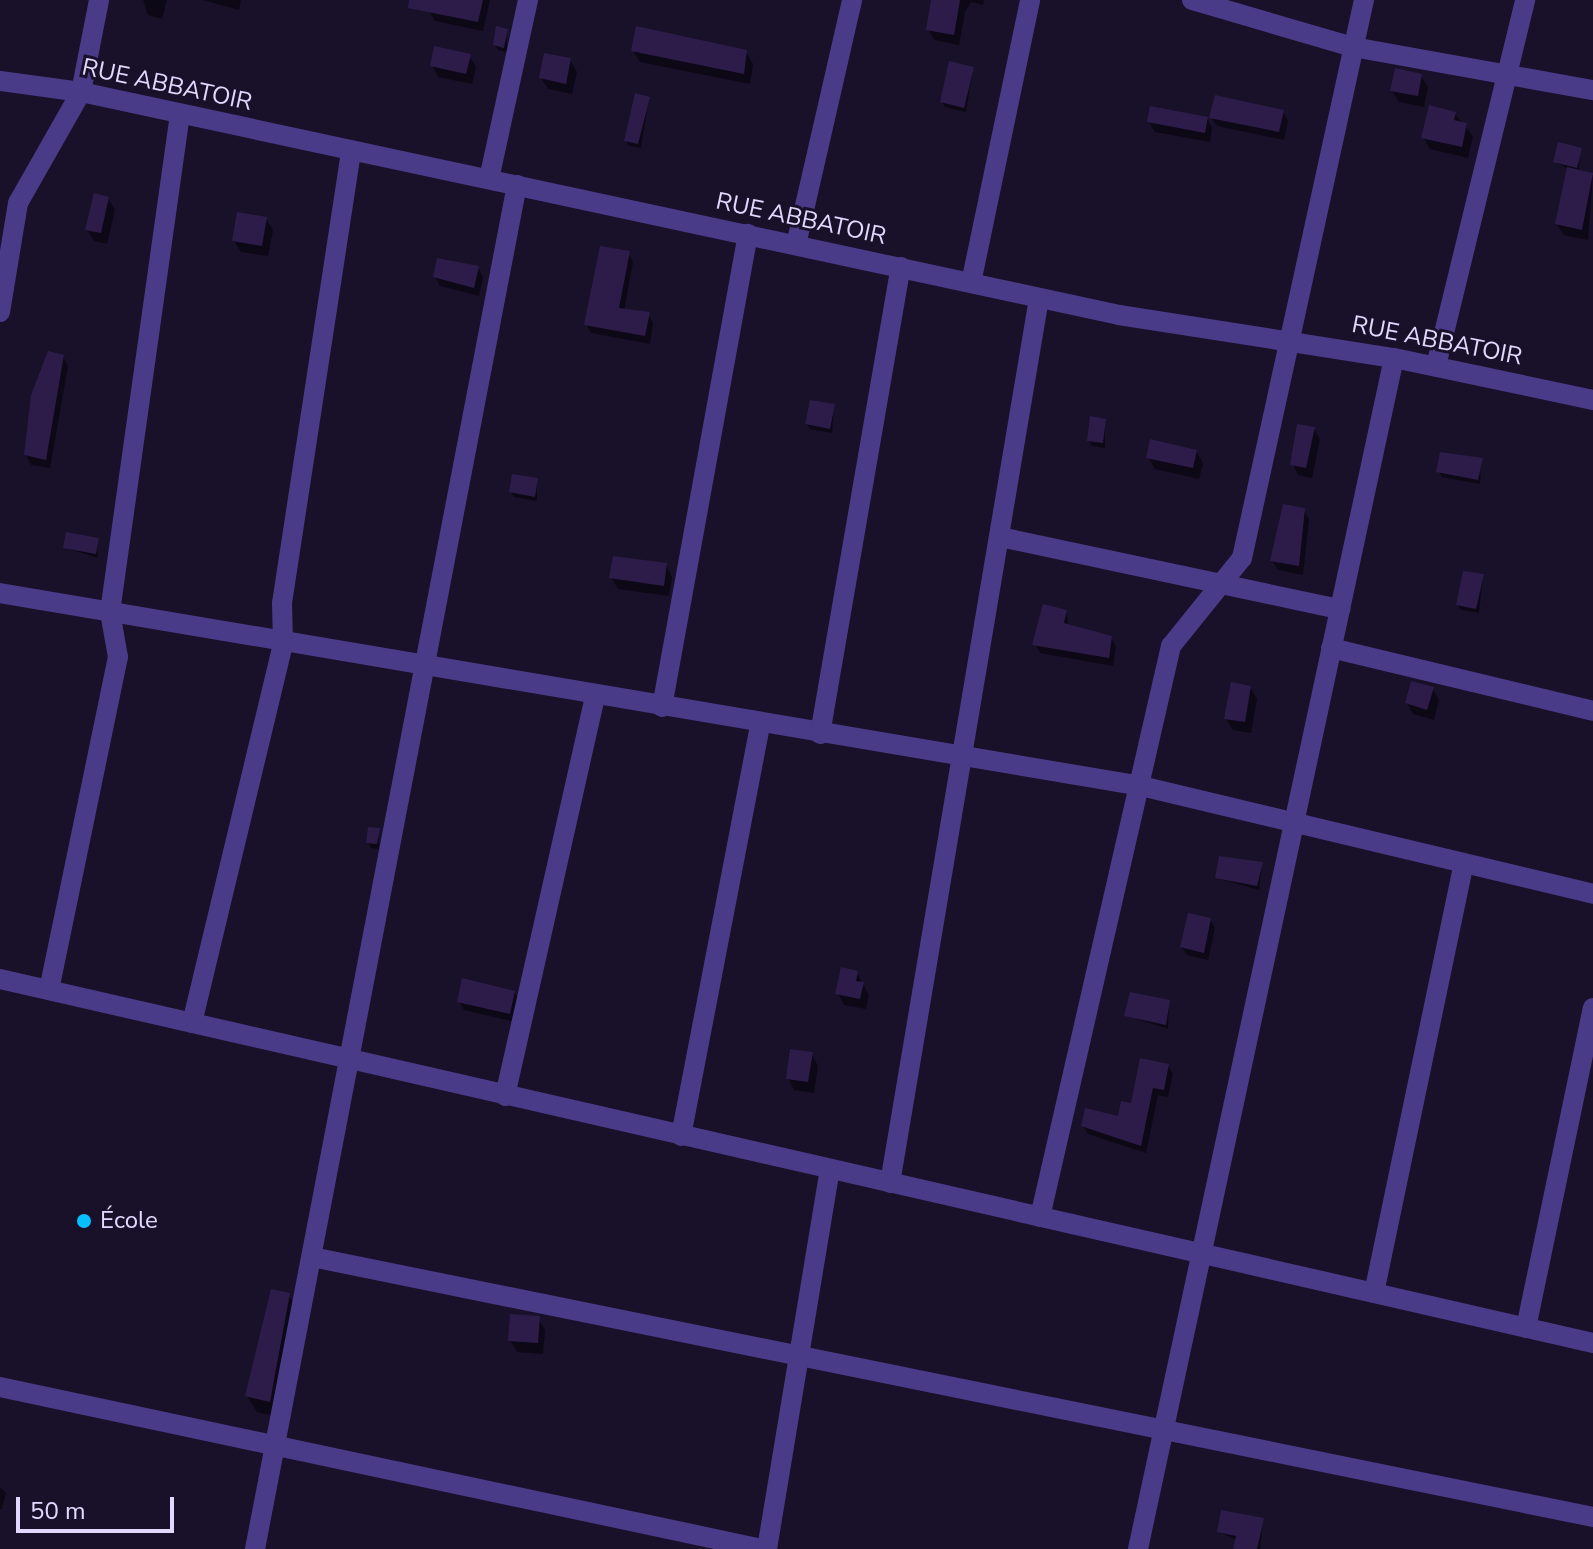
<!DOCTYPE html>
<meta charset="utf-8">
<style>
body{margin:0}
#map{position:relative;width:1593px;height:1549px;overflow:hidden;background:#191029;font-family:"Nunito Sans",sans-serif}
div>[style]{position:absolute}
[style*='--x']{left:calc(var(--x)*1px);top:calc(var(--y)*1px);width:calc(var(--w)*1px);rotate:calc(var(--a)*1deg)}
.shadow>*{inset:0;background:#0007}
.building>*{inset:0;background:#2d1c4a}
.minor>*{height:20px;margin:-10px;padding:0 10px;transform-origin:10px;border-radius:10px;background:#4a3b88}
.dots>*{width:22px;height:22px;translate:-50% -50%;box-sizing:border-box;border:4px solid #191029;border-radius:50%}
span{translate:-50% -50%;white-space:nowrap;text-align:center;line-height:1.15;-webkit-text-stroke:6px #191029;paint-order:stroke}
.street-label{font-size:24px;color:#e3d9ff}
.poi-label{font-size:24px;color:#e3d9ff}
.left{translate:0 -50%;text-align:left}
.scale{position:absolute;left:16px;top:1497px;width:158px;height:36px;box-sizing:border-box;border:4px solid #e3d9ff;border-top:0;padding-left:10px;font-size:24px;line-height:28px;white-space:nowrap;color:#e3d9ff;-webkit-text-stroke:6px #191029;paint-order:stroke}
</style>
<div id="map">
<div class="shadow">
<div style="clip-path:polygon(143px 0,167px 0,162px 19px,148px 15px)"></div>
<div style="clip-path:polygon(203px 0,241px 0,239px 10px)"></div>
<div style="clip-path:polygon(432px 0,490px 0,483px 31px,435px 21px,429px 11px)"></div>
<div style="clip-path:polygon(935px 0,984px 0,983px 5px,971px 2px,965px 12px,959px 45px,934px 40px,928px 29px)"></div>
<div style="clip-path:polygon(507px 30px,507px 52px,498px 50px,495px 45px)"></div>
<div style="clip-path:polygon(633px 51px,746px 52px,753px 64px,750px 84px,640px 62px)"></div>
<div style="clip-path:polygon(469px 56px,476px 67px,472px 84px,438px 77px,432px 65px)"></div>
<div style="clip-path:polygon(570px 60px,577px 72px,572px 94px,548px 89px,541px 78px)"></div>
<div style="clip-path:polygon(973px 69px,966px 112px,945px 107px,942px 102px)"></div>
<div style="clip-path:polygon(1421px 76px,1428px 87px,1424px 107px,1399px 102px,1392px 91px)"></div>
<div style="clip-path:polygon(649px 98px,641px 148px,629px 146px,626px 141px)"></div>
<div style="clip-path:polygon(1283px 112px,1288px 121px,1284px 140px,1217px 126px,1211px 117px)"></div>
<div style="clip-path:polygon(1455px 114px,1473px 136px,1468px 158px,1430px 149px,1423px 137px)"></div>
<div style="clip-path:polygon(1207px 118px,1212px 128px,1210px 142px,1155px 132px,1149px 122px)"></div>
<div style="clip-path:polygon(1580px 149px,1579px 172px,1593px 175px,1588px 240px,1564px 235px,1557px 224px,1568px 169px,1556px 162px)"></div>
<div style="clip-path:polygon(108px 198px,115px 210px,107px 244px,94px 241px,87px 229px)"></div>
<div style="clip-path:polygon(266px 219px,273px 230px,268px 256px,241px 252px,234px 241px)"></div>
<div style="clip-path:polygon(628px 253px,633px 262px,624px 311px,648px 314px,653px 323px,650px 344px,591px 333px,586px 324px)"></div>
<div style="clip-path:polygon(478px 268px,483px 277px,479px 296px,440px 286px,435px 277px)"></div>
<div style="clip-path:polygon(63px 356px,68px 366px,50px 468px,31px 465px,26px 455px)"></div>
<div style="clip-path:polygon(834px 406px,832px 433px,810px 429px,807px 424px)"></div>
<div style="clip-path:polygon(1105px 420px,1105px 448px,1092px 446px,1089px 441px)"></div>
<div style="clip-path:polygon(1314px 429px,1320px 439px,1312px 478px,1298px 475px,1293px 465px)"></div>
<div style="clip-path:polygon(1196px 451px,1203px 463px,1199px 479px,1155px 469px,1148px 457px)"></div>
<div style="clip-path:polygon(1481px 460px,1480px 484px,1442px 477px,1439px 472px)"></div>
<div style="clip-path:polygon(537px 480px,537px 501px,514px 497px,511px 492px)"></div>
<div style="clip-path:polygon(1303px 510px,1309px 519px,1303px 575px,1278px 570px,1272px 561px)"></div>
<div style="clip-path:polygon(97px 539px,98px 558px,66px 548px)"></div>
<div style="clip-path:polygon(666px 565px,672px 577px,669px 596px,618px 589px,611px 577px)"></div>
<div style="clip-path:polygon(1483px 576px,1479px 613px,1461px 610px,1458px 605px)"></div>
<div style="clip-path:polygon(1066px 612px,1069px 627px,1111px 638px,1116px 647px,1113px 666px,1040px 653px,1035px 644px)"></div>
<div style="clip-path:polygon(1250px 687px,1257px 699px,1251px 733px,1233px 730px,1226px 719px)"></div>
<div style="clip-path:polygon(1433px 689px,1439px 700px,1434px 720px,1413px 714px,1407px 703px)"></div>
<div style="clip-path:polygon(379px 830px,379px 849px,371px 848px,368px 843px)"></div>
<div style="clip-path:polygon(1262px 864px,1259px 890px,1217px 878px)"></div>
<div style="clip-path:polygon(1210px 919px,1215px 928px,1208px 960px,1187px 955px,1182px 947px)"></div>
<div style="clip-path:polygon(857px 973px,869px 995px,866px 1009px,844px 1005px,838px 993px)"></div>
<div style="clip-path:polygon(514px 992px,519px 1001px,515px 1022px,464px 1010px,459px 1001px)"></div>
<div style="clip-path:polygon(1169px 1002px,1168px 1029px,1127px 1016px)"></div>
<div style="clip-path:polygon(812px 1054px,818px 1066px,814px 1093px,794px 1090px,788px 1078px)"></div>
<div style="clip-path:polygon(1168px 1066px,1173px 1074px,1168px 1097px,1158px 1095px,1146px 1153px,1088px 1134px,1083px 1126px,1119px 1118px)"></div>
<div style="clip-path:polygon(288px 1295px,298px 1311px,279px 1417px,257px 1412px,247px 1396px)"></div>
<div style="clip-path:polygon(538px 1318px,545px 1330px,543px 1354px,517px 1352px,510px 1340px)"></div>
<div style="clip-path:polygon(0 1487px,6px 1493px,2px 1509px,0 1509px)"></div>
<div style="clip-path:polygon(1263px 1520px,1260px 1549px,1235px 1549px,1237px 1540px,1219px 1532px)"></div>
</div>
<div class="building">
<div style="clip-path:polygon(409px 0,483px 0,478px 22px,408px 8px)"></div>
<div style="clip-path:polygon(931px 0,960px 0,954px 35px,926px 30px)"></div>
<div style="clip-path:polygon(496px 26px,508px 29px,504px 48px,493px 45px)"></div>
<div style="clip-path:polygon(636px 26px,747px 50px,744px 74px,631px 51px)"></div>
<div style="clip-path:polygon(434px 46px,471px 54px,466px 74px,430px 66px)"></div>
<div style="clip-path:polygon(544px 53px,571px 58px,566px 84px,539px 78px)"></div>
<div style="clip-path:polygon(949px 61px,974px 67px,964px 108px,940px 102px)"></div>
<div style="clip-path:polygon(1395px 68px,1422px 74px,1418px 96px,1390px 91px)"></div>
<div style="clip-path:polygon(635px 93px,650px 97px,638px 144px,624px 141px)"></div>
<div style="clip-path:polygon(1215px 95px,1284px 110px,1279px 132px,1209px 118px)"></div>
<div style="clip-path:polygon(1429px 105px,1456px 112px,1454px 120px,1467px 123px,1462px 147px,1421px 138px)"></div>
<div style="clip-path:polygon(1150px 106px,1208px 117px,1205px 133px,1147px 122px)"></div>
<div style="clip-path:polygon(1558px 142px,1582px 148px,1577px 168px,1553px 162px)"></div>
<div style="clip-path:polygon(1567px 167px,1593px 173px,1582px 230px,1555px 224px)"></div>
<div style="clip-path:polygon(94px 193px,109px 197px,101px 233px,85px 230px)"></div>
<div style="clip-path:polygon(237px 212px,267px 217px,262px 246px,232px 241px)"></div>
<div style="clip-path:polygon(600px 246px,630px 251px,619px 308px,650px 312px,645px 336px,584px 325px)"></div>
<div style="clip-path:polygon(437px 258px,479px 266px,474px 288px,433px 277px)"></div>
<div style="clip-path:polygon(48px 351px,64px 355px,46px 460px,24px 455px,31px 395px)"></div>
<div style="clip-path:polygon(810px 400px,835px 404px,830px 429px,805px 424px)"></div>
<div style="clip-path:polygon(1090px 416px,1106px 419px,1103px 443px,1087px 441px)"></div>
<div style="clip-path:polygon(1297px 424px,1315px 427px,1306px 468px,1290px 465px)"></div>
<div style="clip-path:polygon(1150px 439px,1197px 450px,1193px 468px,1146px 458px)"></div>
<div style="clip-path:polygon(1440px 452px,1483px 458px,1478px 480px,1436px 472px)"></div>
<div style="clip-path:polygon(512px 474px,538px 478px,535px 497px,509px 492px)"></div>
<div style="clip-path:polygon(1283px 504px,1305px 508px,1299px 566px,1270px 561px)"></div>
<div style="clip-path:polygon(66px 532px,99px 538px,96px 554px,63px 548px)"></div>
<div style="clip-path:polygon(613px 556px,667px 563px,664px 586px,609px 578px)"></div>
<div style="clip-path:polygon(1463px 571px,1484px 574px,1476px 609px,1456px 605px)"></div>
<div style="clip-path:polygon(1043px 604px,1067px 610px,1064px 623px,1112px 636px,1109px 658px,1032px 645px)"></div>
<div style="clip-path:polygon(1411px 681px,1434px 687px,1427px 710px,1405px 703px)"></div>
<div style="clip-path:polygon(1231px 682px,1251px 686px,1245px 722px,1224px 719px)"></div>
<div style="clip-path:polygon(368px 827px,380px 828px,377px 844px,366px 843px)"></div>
<div style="clip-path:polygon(1219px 856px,1263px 862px,1257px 886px,1215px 878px)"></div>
<div style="clip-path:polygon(1188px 913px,1211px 918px,1204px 953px,1180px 947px)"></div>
<div style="clip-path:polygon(841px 967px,858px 971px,856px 981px,864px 982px,860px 999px,835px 994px)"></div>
<div style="clip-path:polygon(462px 978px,515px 991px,510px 1014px,457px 1002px)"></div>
<div style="clip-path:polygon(1130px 992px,1170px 1000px,1166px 1025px,1124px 1016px)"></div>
<div style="clip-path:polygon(790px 1049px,813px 1052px,808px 1082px,786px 1079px)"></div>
<div style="clip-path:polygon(1140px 1058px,1169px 1064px,1164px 1090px,1153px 1088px,1141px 1146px,1081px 1126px,1085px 1108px,1118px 1116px,1121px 1101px,1131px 1103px)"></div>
<div style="clip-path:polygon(271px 1289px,290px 1293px,270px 1402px,245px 1396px)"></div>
<div style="clip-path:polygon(510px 1314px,540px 1316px,538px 1343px,508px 1341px)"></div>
<div style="clip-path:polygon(1221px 1510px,1264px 1518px,1257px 1549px,1233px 1549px,1236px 1536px,1217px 1532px)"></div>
</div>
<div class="minor">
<div style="--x:1192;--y:0;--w:168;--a:16.3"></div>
<div style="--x:1353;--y:47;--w:244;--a:10.2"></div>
<div style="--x:0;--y:81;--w:82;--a:7.7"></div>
<div style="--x:81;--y:92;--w:1062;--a:12.12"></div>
<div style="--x:1119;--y:315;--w:278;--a:8.9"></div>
<div style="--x:1394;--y:358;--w:203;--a:11.9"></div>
<div style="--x:489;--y:179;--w:183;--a:-77.7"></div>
<div style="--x:796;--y:245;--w:251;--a:-77.1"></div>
<div style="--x:971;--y:283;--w:289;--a:-78.2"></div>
<div style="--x:0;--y:312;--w:110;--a:-80.6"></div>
<div style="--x:18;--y:203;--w:128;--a:-60.4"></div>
<div style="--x:81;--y:92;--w:94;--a:-78.9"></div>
<div style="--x:1436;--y:366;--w:377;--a:-76.3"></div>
<div style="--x:1000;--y:537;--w:348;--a:12"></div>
<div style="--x:0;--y:593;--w:1157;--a:9.6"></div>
<div style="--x:1141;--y:786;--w:465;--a:13.4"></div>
<div style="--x:1331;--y:648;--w:269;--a:13.5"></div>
<div style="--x:662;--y:707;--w:481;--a:-79.7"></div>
<div style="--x:820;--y:734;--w:474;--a:-80.2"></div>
<div style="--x:0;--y:979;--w:1634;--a:12.87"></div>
<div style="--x:49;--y:990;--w:340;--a:-78.3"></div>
<div style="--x:118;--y:657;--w:46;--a:-100.1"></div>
<div style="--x:110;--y:612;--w:503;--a:-82"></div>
<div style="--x:192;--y:1023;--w:391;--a:-76.5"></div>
<div style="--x:283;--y:643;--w:40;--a:-91.4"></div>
<div style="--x:282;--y:603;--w:458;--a:-81.3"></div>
<div style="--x:505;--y:1096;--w:410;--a:-77.3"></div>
<div style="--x:681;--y:1136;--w:420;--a:-79.1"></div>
<div style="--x:890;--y:1183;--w:897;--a:-80.44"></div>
<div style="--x:1040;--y:1217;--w:586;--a:-77.08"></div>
<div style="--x:1171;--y:646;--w:113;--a:-51.1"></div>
<div style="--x:1242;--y:558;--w:571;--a:-77.67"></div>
<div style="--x:312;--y:1257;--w:1307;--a:11.47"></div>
<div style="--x:1374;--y:1293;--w:439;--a:-78.2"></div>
<div style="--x:1526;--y:1328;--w:327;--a:-78.2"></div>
<div style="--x:0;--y:1387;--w:779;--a:12"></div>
<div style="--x:255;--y:1549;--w:1389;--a:-79.13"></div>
<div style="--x:767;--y:1549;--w:385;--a:-80.6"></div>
<div style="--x:1138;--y:1549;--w:1218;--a:-77.87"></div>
</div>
<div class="dots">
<div style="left:84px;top:1221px;background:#05bfff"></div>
</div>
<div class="street-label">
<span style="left:167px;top:85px;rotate:12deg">RUE ABBATOIR</span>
<span style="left:801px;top:219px;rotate:12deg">RUE ABBATOIR</span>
<span style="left:1437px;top:341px;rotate:11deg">RUE ABBATOIR</span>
</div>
<div class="poi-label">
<span class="left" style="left:100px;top:1221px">École</span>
</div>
<div class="scale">50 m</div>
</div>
